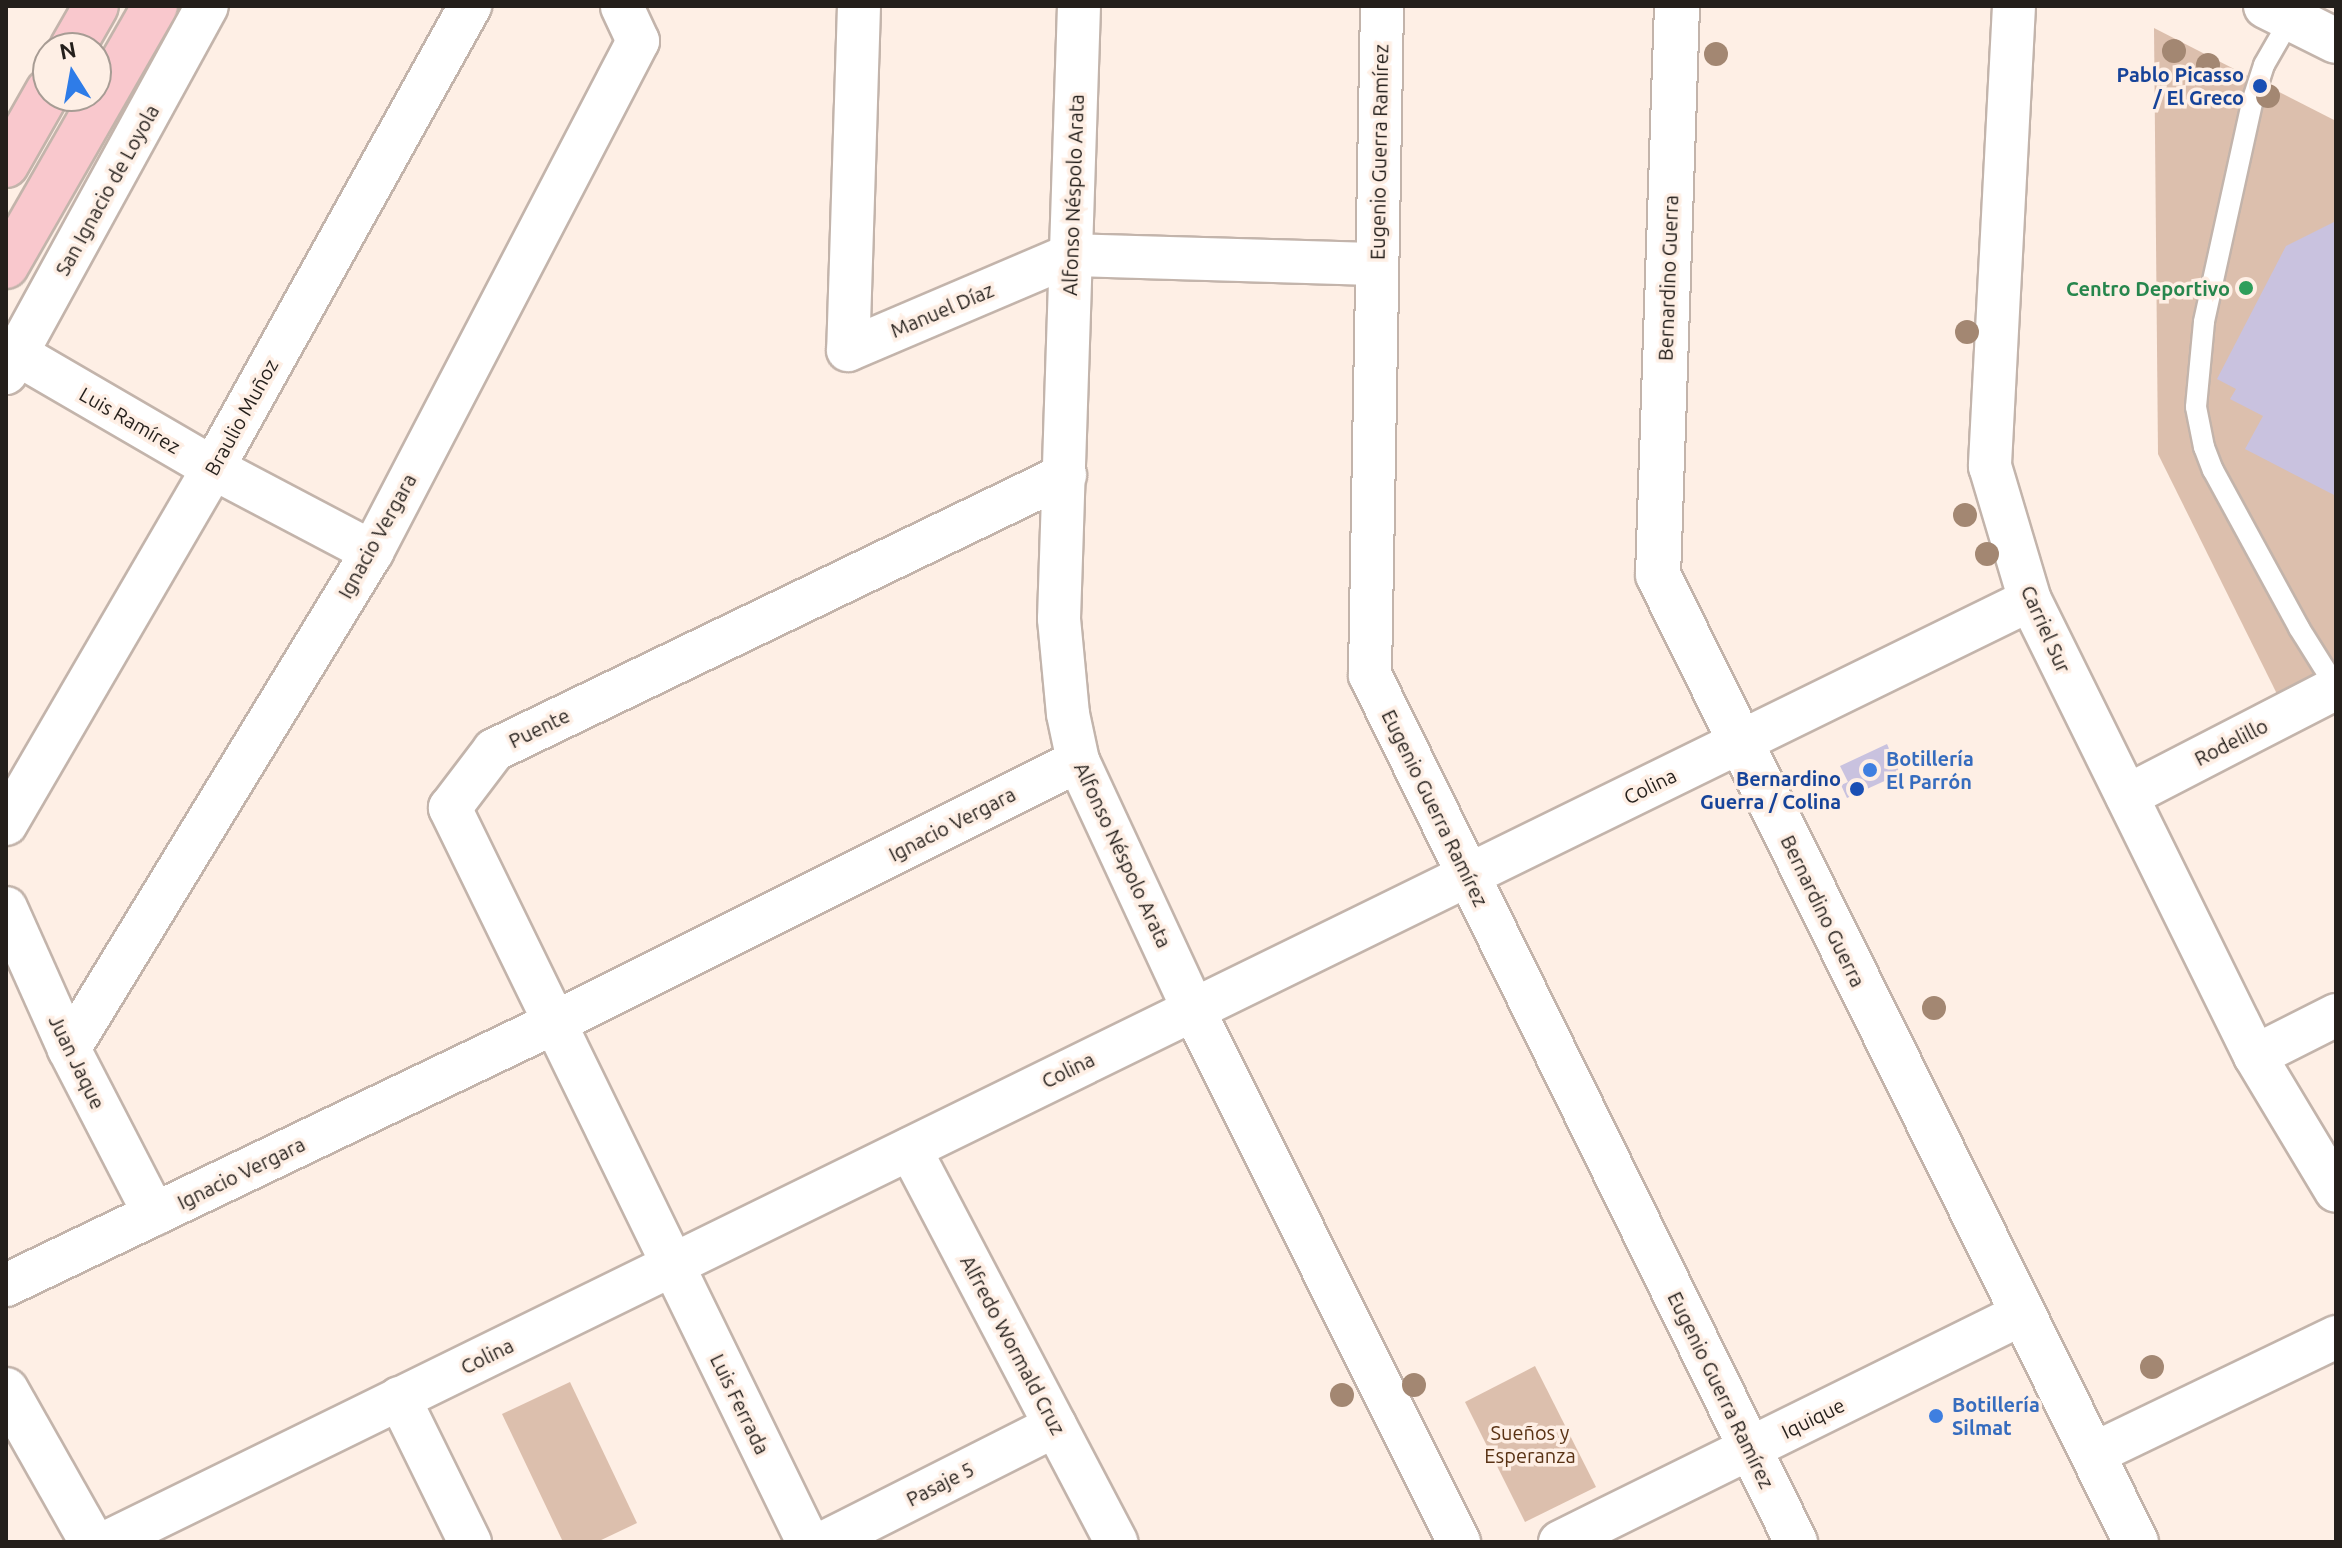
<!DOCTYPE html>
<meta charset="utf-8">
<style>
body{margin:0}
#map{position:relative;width:2342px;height:1548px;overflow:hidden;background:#feefe5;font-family:Ubuntu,sans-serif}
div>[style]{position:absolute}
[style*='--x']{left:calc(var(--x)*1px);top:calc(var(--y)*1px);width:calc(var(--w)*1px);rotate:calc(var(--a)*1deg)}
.green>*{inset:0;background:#dcbfad}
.building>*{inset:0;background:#c9c2df}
.roads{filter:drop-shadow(2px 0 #c3b4ab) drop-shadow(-2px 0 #c3b4ab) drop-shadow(0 2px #c3b4ab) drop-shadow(0 -2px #c3b4ab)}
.service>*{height:20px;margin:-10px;padding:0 10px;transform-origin:10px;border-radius:10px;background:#fff}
.minor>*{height:42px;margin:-21px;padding:0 21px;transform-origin:21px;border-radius:21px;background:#fff}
.tertiary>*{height:44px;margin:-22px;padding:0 22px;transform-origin:22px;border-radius:22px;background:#fff}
.primary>*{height:44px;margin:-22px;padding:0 22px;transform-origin:22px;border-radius:22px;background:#f9c8cd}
.trees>*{width:24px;height:24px;margin:-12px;border-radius:50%;background:#a38772}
.dots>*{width:22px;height:22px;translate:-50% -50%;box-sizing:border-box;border:4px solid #feefe5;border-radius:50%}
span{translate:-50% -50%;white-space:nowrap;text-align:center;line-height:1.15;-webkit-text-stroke:7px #feefe5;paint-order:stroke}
.transit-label{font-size:20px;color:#164399;font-weight:700}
.right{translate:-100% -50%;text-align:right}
.street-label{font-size:20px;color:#241f1b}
.leisure-label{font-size:20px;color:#27864d;font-weight:700}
.shop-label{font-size:20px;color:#366cbe;font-weight:700}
.left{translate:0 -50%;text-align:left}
.park-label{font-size:20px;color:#593214}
.frame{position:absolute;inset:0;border:8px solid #241f1b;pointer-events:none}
.north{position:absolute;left:32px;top:32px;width:80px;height:80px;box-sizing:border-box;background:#feefe5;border:2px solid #a79c94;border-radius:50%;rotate:349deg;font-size:22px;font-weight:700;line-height:32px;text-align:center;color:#241f1b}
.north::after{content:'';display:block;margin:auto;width:28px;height:36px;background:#2e7ce8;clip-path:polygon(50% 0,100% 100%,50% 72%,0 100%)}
</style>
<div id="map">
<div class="green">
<div style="clip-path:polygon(2154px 28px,2336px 121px,2336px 667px,2278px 696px,2158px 454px)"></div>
<div style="clip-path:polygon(1535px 1366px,1596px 1487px,1525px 1522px,1465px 1402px)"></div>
<div style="clip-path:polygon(570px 1382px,637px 1523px,597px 1542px,563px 1542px,502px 1414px)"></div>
</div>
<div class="building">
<div style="clip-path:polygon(2336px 221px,2336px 496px,2245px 449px,2263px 416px,2230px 399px,2236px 389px,2217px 379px,2286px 246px)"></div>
<div style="clip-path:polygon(1887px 744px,1900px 774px,1847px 798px,1841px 785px,1848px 782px,1840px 766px)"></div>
</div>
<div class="roads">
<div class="service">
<div style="--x:2291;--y:18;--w:54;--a:119.9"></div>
<div style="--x:2264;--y:65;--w:40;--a:108"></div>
<div style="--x:2252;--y:103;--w:224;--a:102.4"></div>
<div style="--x:2204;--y:322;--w:85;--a:95.4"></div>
<div style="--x:2196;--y:407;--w:41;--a:78.7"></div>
<div style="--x:2204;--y:447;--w:25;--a:69"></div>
<div style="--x:2213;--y:470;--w:180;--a:61.4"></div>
<div style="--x:2299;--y:628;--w:70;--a:57.9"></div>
</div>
<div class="minor">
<div style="--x:859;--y:6;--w:344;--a:91.8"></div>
<div style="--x:848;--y:350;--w:242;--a:-23.1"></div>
<div style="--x:1071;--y:255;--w:306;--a:1.7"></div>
<div style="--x:1079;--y:6;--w:613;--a:91.87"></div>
<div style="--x:1059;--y:619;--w:95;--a:84.6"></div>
<div style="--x:1068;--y:714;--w:48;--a:78"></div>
<div style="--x:1078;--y:761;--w:273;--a:65.1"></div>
<div style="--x:1193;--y:1009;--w:596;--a:63.48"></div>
<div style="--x:1382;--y:6;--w:669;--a:91.03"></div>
<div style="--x:1370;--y:675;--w:966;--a:63.83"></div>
<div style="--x:2014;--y:6;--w:461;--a:93"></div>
<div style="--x:1990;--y:466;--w:140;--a:73.4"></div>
<div style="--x:2030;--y:600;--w:508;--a:63.74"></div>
<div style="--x:2255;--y:1056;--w:157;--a:59"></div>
<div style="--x:17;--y:354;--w:227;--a:30.2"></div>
<div style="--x:213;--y:468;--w:180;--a:27.8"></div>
<div style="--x:6;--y:373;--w:418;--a:-61.3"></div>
<div style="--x:2127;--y:796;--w:235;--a:-27.3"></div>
<div style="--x:6;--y:824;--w:412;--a:-59.8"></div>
<div style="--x:213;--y:468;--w:529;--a:-60.91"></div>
<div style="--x:6;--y:908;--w:154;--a:65.9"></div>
<div style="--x:69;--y:1049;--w:186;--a:62.7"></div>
<div style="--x:69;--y:1049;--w:582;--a:-58.63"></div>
<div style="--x:372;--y:552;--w:576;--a:-62.5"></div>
<div style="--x:638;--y:41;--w:38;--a:-115"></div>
<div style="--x:2255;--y:1056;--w:91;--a:-26.8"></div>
<div style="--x:910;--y:1149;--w:444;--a:62.3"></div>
<div style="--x:6;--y:1285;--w:607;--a:-25.55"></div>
<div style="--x:554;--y:1023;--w:586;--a:-26.57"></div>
<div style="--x:399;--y:1398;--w:161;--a:63.8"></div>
<div style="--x:2093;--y:1454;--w:270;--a:-25.7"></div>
<div style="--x:107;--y:1542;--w:2141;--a:-26.1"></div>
<div style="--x:808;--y:1542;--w:817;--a:-116"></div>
<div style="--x:450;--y:808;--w:73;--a:-52.8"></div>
<div style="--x:494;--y:750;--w:634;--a:-25.72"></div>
<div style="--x:825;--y:1542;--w:258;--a:-26.8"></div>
<div style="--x:1560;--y:1542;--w:515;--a:-26.27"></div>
</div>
<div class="tertiary">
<div style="--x:1677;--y:6;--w:569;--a:91.91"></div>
<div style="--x:1658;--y:575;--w:1079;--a:63.7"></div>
<div style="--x:2266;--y:6;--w:78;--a:26.6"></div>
<div style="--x:6;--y:1390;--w:175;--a:60.5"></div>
</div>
<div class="primary">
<div style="--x:72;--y:48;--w:48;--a:-60.3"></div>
<div style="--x:6;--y:165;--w:85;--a:-60.4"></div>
<div style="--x:6;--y:266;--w:300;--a:-60.2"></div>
</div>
</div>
<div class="trees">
<div style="left:2174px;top:51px"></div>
<div style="left:1716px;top:54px"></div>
<div style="left:2208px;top:65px"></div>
<div style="left:2268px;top:96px"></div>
<div style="left:1967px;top:332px"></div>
<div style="left:1965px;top:515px"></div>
<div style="left:1987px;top:554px"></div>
<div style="left:1934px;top:1008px"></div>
<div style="left:2152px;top:1367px"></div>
<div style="left:1414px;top:1385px"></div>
<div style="left:1342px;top:1395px"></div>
</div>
<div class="dots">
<div style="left:2260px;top:86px;background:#1a4fb4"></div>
<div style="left:2246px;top:288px;background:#2e9e5b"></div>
<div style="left:1870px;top:770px;background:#3f7fe0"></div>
<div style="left:1857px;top:789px;background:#1a4fb4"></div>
<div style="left:1936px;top:1416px;background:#3f7fe0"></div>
</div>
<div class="transit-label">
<span class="right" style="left:2244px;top:86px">Pablo Picasso<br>/ El Greco</span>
<span class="right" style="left:1841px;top:790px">Bernardino<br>Guerra / Colina</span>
</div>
<div class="street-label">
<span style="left:1379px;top:152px;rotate:-89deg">Eugenio Guerra Ramírez</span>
<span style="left:107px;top:190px;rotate:-61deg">San Ignacio de Loyola</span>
<span style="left:1073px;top:195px;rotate:-88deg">Alfonso Néspolo Arata</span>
<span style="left:1668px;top:278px;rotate:-88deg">Bernardino Guerra</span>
<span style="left:942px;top:310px;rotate:-23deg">Manuel Díaz</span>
<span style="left:241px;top:417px;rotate:-61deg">Braulio Muñoz</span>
<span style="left:130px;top:420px;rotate:30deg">Luis Ramírez</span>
<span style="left:377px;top:536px;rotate:-61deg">Ignacio Vergara</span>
<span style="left:2046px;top:629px;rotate:66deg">Carriel Sur</span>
<span style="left:539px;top:728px;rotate:-26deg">Puente</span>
<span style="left:2231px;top:742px;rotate:-27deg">Rodelillo</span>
<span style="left:1650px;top:786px;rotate:-26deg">Colina</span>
<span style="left:1435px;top:808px;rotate:64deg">Eugenio Guerra Ramírez</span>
<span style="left:952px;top:824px;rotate:-27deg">Ignacio Vergara</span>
<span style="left:1123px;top:855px;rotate:65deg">Alfonso Néspolo Arata</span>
<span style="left:1823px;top:911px;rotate:64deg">Bernardino Guerra</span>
<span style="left:77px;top:1062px;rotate:64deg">Juan Jaque</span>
<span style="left:1068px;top:1070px;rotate:-26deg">Colina</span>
<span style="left:241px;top:1173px;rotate:-26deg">Ignacio Vergara</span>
<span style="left:1013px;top:1345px;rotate:62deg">Alfredo Wormald Cruz</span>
<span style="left:487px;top:1356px;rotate:-26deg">Colina</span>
<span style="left:1721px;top:1390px;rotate:64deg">Eugenio Guerra Ramírez</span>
<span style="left:740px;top:1404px;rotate:64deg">Luis Ferrada</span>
<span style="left:1813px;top:1418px;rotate:-26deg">Iquique</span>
<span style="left:940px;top:1484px;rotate:-27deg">Pasaje 5</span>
</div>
<div class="leisure-label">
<span class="right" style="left:2230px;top:288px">Centro Deportivo</span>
</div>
<div class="shop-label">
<span class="left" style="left:1886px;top:770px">Botillería<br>El Parrón</span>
<span class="left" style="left:1952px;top:1416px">Botillería<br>Silmat</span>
</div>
<div class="park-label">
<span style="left:1530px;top:1444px">Sueños y<br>Esperanza</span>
</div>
<div class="frame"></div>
<div class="north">N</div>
</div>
